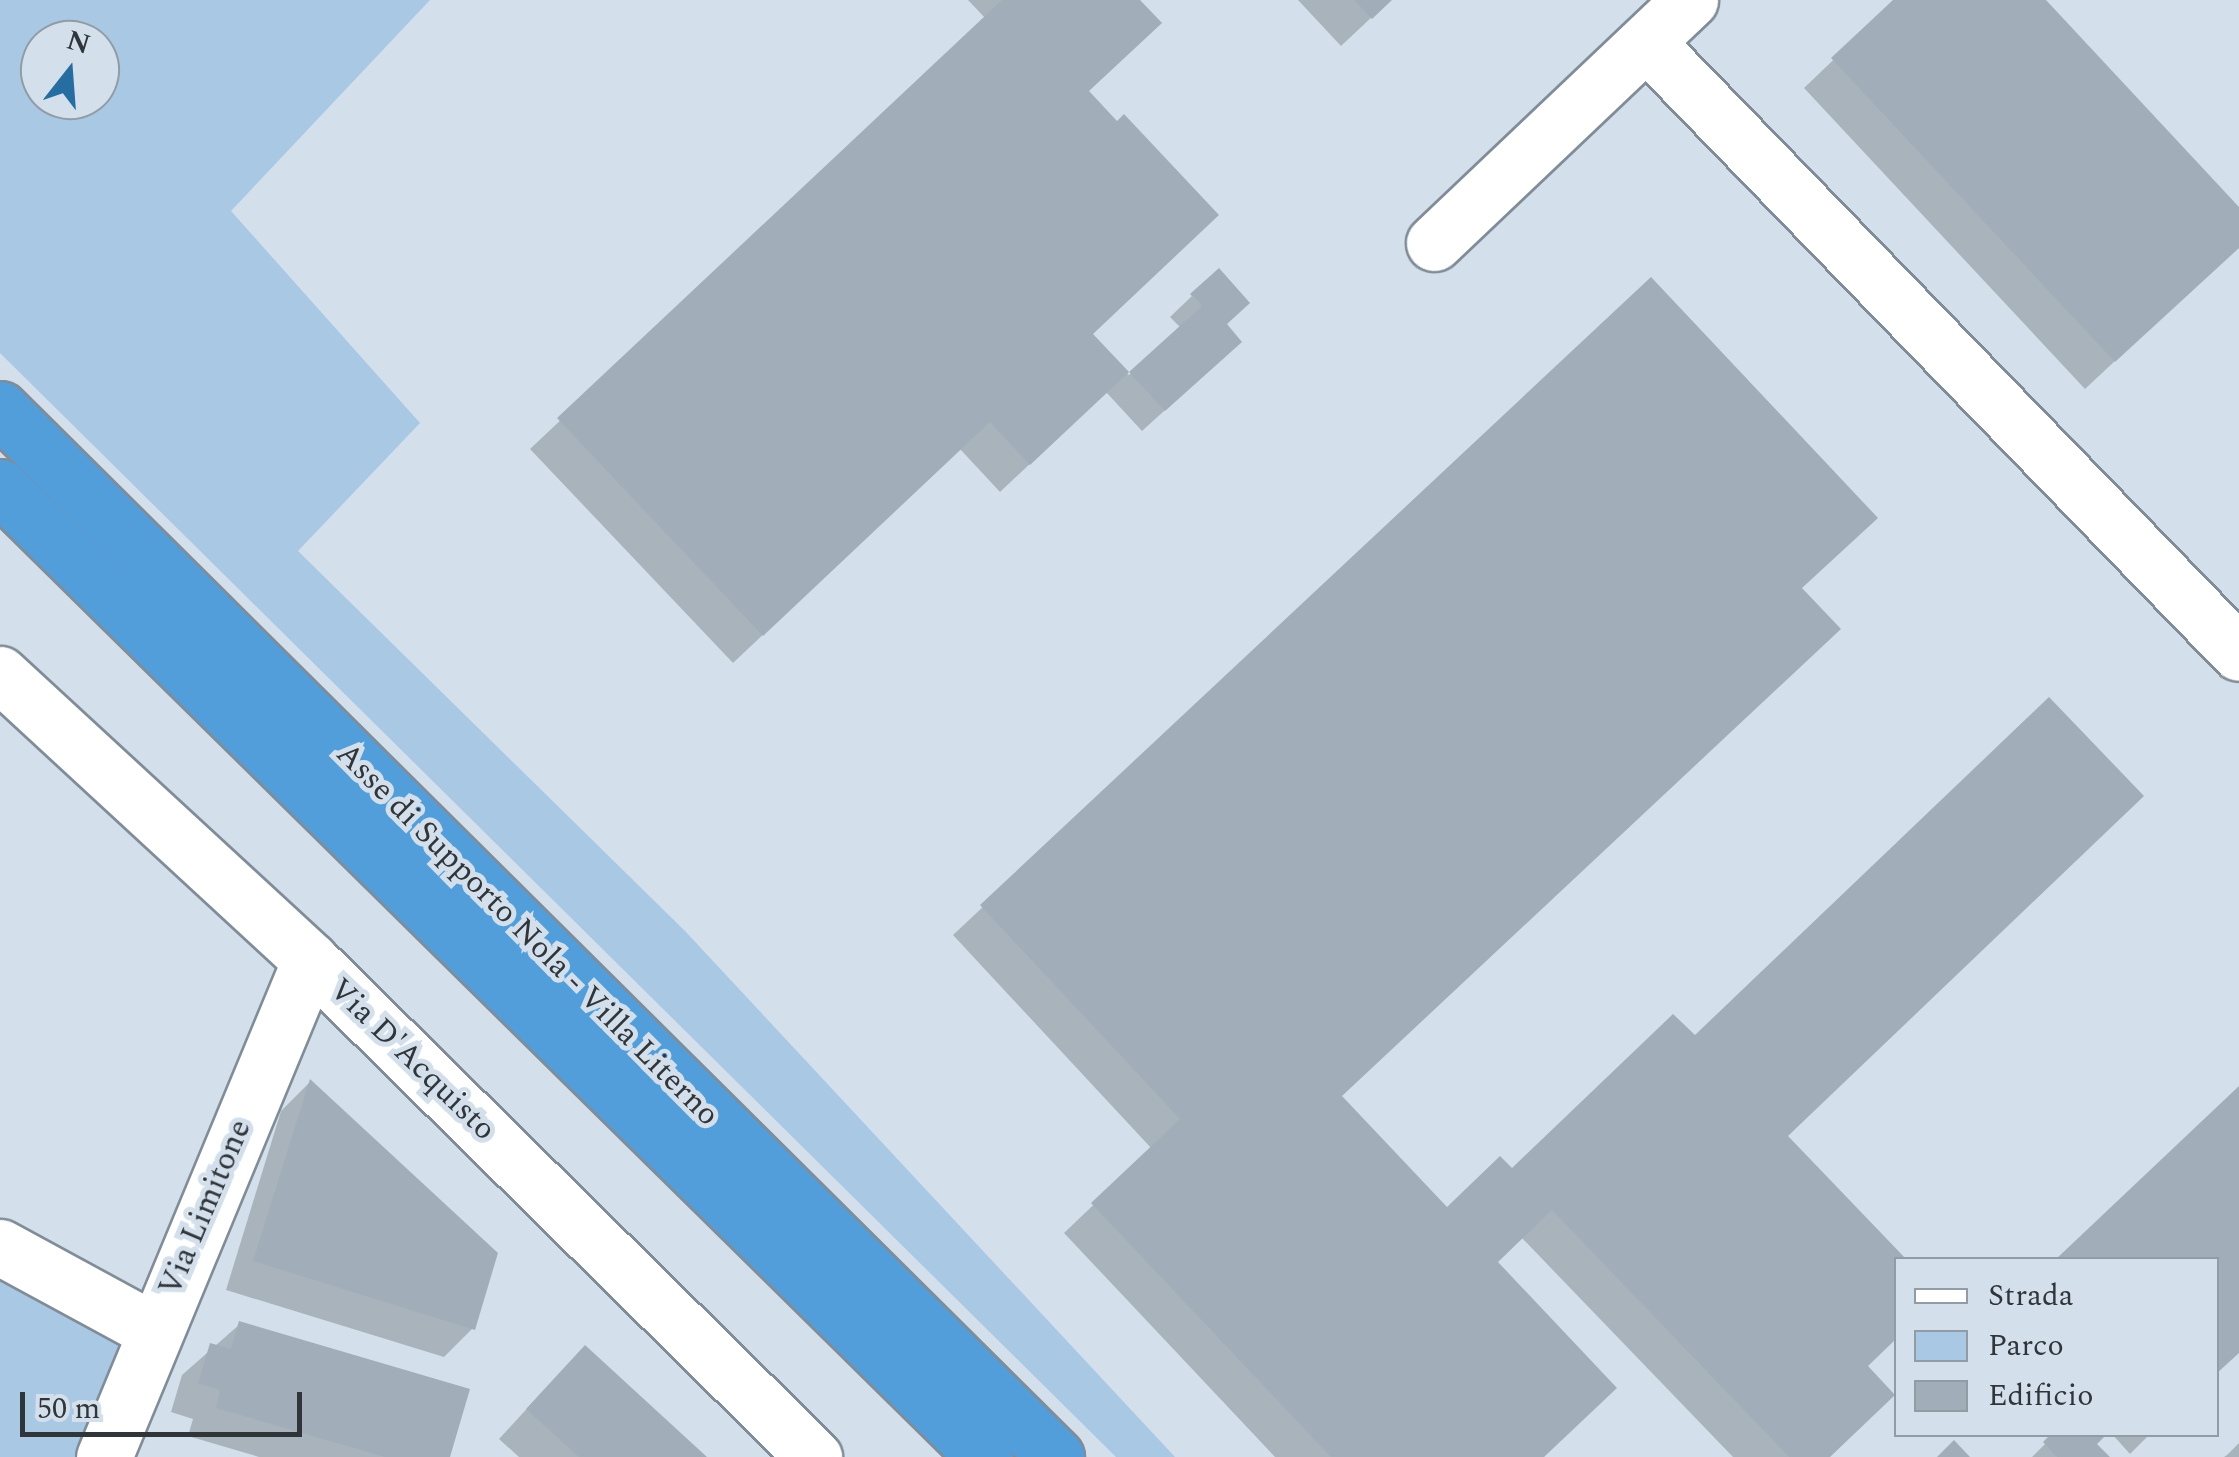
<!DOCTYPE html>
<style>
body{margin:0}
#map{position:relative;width:2239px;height:1457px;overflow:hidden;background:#d3e0ec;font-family:Spectral,serif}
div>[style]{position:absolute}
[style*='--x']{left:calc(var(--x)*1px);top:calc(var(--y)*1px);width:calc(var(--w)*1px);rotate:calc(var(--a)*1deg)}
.green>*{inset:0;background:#a8c8e4}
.shadow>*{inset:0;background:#0003}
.building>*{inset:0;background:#a1aeb9}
.roads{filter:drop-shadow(2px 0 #808d98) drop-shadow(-2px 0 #808d98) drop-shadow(0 2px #808d98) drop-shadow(0 -2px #808d98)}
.minor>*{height:55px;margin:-27.5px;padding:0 27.5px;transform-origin:27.5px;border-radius:27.5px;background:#fff}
.highway>*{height:55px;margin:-27.5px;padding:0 27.5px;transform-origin:27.5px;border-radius:27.5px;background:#529eda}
span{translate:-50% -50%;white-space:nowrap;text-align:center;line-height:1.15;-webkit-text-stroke:10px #d3e0ec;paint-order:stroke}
.street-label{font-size:32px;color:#30353a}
.legend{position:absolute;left:1894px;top:1257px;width:325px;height:180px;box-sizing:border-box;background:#d3e0ec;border:2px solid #929ca5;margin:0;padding:12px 18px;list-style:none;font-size:30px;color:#30353a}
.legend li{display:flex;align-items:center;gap:20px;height:50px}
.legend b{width:50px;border:2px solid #929ca5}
.north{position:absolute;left:20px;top:20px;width:100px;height:100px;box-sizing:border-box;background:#d3e0ec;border:2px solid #929ca5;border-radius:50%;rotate:17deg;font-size:28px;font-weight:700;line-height:40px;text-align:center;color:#30353a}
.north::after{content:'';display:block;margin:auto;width:35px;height:45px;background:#266da1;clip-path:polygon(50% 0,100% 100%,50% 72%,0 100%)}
.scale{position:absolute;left:20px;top:1392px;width:282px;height:45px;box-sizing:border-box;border:5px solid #30353a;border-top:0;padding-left:12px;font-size:30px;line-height:35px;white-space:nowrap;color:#30353a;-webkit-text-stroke:8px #d3e0ec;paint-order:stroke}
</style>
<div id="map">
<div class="green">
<div style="clip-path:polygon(evenodd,0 0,430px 0,231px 211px,420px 423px,298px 551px,685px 931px,1175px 1457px,1116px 1457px,0 353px,0 0,40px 40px,100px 40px,100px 100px,40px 100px,40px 40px)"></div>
<div style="clip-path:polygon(0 1273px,130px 1342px,85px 1457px,0 1457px)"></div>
</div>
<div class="shadow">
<div style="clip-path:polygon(968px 0,1137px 0,1087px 92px,1091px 334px,1129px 375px,1181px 328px,1170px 317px,1192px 296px,1224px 326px,1217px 363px,1142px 431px,1106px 392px,1000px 492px,960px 449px,733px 663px,530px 449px,986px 19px)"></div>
<div style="clip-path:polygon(1298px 0,1390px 0,1341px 46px)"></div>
<div style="clip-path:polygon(1896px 0,2034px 0,2239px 211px,2239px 245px,2085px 389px,1804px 88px)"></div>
<div style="clip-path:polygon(1651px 280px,1800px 589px,1340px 1097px,1447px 1211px,1512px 1172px,1785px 1136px,1896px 1260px,1896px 1337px,1865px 1367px,1828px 1457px,1733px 1457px,1521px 1237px,1495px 1262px,1542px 1457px,1275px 1457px,1064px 1233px,1152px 1149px,953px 935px)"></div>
<div style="clip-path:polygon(310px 1082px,473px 1328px,444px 1357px,226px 1290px,281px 1111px)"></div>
<div style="clip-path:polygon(240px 1324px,448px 1457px,259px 1457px,188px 1436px,193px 1419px,171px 1412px,182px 1375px)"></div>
<div style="clip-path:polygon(556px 1377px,704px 1457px,519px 1457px,499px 1439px)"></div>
<div style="clip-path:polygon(2055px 1434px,2095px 1444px,2107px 1457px,2032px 1457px)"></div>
<div style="clip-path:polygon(2112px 1434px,2150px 1434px,2130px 1454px)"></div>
<div style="clip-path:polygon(2239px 1443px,2239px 1457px,2224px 1457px,2227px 1455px)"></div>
</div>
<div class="building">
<div style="clip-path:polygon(1002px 0,1140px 0,1162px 23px,1089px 91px,1117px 121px,1124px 114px,1219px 215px,1093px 334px,1129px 372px,1030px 465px,990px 422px,763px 636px,557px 418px)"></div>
<div style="clip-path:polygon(1354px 0,1392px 0,1372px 19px)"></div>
<div style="clip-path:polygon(1893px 0,2046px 0,2239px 207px,2239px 248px,2115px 362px,1831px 58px)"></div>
<div style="clip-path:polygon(1219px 268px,1250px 303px,1227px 324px,1242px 342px,1165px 411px,1129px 372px,1202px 306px,1190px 294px)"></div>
<div style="clip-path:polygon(1651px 277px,1878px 518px,1802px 588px,1841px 629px,1342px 1096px,1447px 1207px,1500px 1156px,1512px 1168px,1673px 1014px,1695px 1035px,2049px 697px,2144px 796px,1788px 1136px,1907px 1260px,1896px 1260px,1896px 1339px,1868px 1366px,1895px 1395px,1830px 1457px,1789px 1457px,1552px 1210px,1498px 1262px,1617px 1388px,1544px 1457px,1331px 1457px,1091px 1203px,1180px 1119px,980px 905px)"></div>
<div style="clip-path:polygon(310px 1079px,498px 1253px,475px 1330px,253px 1261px)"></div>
<div style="clip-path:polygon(2239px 1086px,2239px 1353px,2216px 1374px,2216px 1260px,2055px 1260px)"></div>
<div style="clip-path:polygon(239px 1321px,470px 1389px,450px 1457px,385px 1457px,216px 1408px,220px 1390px,198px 1383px,210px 1343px,231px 1349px)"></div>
<div style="clip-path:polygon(585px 1345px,707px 1457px,579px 1457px,526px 1409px)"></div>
<div style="clip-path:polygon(2051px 1434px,2107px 1434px,2097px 1444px,2110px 1457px,2057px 1457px,2043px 1442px)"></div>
<div style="clip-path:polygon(1954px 1440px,1970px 1457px,1937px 1457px)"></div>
</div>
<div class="roads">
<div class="minor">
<div style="--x:1646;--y:42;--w:851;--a:45.86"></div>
<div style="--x:1434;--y:243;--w:353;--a:-43.5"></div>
<div style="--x:0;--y:674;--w:422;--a:42.7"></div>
<div style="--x:310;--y:960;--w:708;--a:44.6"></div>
<div style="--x:0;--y:1247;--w:176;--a:28.5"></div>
<div style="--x:104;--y:1457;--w:538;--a:-67.49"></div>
</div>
<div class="highway">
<div style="--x:0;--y:409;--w:1488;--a:44.78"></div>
<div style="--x:0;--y:487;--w:1382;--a:44.56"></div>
</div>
</div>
<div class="street-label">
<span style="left:527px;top:935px;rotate:45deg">Asse di Supporto Nola - Villa Literno</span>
<span style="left:412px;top:1060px;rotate:44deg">Via D'Acquisto</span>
<span style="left:206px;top:1208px;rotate:-67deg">Via Limitone</span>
</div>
<ul class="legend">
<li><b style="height:12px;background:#fff"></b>Strada</li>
<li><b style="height:28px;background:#a8c8e4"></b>Parco</li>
<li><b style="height:28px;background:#a1aeb9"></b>Edificio</li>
</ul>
<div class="north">N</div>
<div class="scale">50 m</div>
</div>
